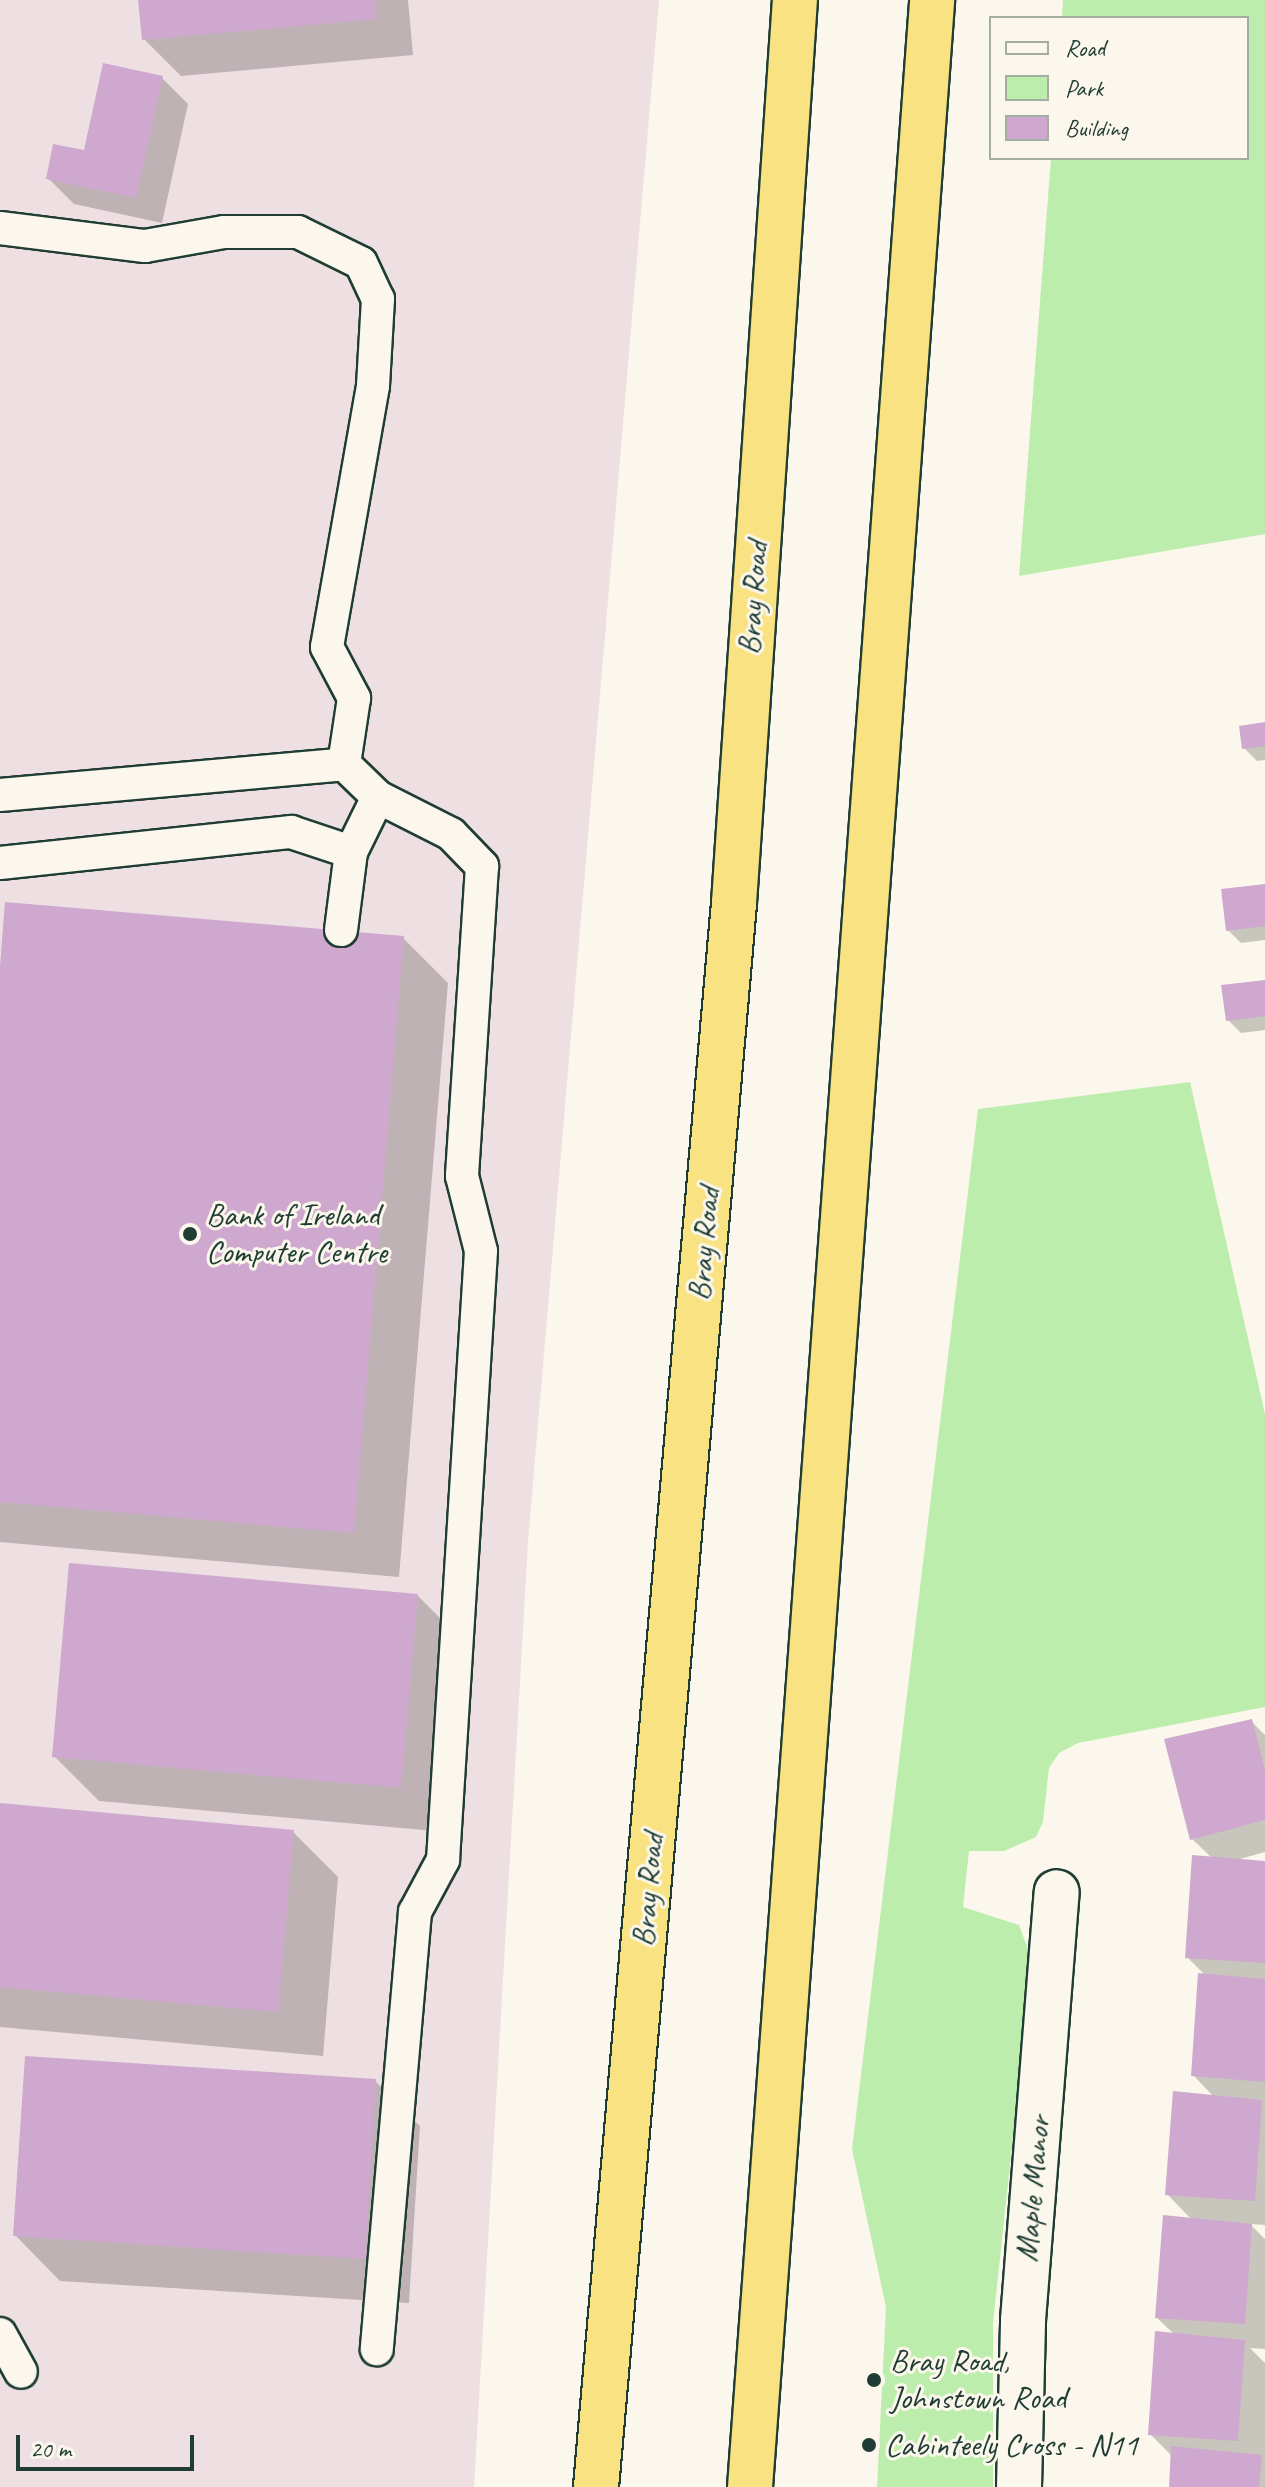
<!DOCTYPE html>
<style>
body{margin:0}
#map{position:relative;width:1265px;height:2487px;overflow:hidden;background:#fbf7ec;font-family:Caveat,sans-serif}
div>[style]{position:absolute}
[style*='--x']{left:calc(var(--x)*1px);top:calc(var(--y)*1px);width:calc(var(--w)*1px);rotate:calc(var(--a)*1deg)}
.built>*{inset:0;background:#eedfe3}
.green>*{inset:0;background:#bdedac}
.shadow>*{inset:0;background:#0003}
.building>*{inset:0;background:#cfa8cf}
.roads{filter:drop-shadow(2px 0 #1f3d34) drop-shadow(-2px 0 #1f3d34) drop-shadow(0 2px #1f3d34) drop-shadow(0 -2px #1f3d34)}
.lane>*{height:32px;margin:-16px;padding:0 16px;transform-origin:16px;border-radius:16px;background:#fbf7ec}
.street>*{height:44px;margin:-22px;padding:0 22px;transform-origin:22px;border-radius:22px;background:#fbf7ec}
.highway>*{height:44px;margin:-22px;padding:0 22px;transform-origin:22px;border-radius:22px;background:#f8e281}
.dots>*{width:22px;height:22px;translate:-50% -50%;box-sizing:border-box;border:4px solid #fbf7ec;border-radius:50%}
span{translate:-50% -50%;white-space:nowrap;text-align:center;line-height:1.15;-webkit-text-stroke:6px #fbf7ec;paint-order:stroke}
.street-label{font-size:32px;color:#1f3d34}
.poi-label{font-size:32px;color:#1f3d34}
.left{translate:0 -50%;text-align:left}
.legend{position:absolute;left:989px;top:16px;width:260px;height:144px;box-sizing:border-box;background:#fbf7ec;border:2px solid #a3ada2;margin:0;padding:10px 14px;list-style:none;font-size:24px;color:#1f3d34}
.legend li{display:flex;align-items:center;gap:16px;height:40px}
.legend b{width:40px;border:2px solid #a3ada2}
.scale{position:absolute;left:16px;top:2435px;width:178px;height:36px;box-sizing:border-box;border:4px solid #1f3d34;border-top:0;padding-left:10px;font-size:24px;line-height:28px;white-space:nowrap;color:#1f3d34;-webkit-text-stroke:6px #fbf7ec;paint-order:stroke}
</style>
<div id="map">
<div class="built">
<div style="clip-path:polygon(0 0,659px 0,528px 1542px,474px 2487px,0 2487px)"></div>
</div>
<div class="green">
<div style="clip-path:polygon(1063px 0,1265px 0,1265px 534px,1019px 576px,1051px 158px,1247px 158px,1247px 18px,1062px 18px)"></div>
<div style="clip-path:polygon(1190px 1082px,1265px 1414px,1265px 1707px,1078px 1743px,1059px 1753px,1049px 1768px,1043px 1822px,1036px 1837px,1004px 1851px,969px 1851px,963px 1907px,1019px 1925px,1032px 1960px,993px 2323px,993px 2487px,877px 2487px,886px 2307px,852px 2149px,978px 1109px)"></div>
</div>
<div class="shadow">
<div style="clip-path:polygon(140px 0,408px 0,413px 55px,181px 76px,144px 39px)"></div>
<div style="clip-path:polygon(162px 78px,188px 104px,162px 223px,74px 204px,48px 178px,86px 153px)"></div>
<div style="clip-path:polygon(1265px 724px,1265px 760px,1257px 761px,1244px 748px)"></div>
<div style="clip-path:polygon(1265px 886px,1265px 940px,1241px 943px,1228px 930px)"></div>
<div style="clip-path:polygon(403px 938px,448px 983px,399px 1577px,0 1542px,0 991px)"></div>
<div style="clip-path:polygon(1265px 982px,1265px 1030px,1241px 1033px,1228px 1020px)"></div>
<div style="clip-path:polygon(418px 1596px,463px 1641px,446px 1832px,99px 1801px,54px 1756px)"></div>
<div style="clip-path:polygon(1251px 1721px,1265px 1735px,1265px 1852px,1236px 1860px,1265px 1863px,1265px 2225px,1250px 2224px,1265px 2239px,1265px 2349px,1250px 2348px,1265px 2363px,1265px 2487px,1171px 2487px,1173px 2457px,1150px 2434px,1175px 2335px,1157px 2318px,1192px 2220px,1167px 2194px,1215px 2098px,1193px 2075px,1206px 1976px,1187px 1957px,1212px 1858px,1192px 1839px)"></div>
<div style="clip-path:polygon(0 1805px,293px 1832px,338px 1877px,323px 2056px,0 2027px)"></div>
<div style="clip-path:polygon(375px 2081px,420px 2126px,409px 2303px,60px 2281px,15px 2235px)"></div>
</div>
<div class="building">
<div style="clip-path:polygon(138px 0,375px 0,377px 19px,142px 40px)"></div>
<div style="clip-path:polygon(103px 63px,163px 76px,136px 198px,46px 179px,53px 144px,84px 150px)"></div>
<div style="clip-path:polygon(1265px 722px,1265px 746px,1242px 749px,1239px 726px)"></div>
<div style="clip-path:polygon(1265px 884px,1265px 926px,1226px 931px,1221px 889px)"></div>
<div style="clip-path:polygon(5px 902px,404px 936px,354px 1533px,0 1502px,0 966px)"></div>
<div style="clip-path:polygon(1265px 980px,1265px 1016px,1226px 1021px,1221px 985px)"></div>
<div style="clip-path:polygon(69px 1563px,418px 1594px,401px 1788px,52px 1757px)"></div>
<div style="clip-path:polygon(1252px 1719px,1265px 1770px,1265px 1820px,1190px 1840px,1164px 1739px)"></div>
<div style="clip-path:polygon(0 1803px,294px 1830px,278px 2012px,0 1987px)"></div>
<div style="clip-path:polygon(1192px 1855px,1265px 1861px,1265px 1963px,1185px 1958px)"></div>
<div style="clip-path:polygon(1198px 1973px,1265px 1979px,1265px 2082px,1191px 2076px)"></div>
<div style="clip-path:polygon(25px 2056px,376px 2079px,365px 2259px,13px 2236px)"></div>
<div style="clip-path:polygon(1173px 2091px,1262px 2100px,1255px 2201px,1165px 2195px)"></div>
<div style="clip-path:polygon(1163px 2215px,1252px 2224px,1245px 2324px,1155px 2318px)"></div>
<div style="clip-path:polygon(1155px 2331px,1245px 2340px,1238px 2441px,1148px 2435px)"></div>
<div style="clip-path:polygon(1171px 2446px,1262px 2455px,1259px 2487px,1169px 2487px)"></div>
</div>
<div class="roads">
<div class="lane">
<div style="--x:0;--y:228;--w:146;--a:7.1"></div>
<div style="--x:145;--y:246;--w:80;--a:-10"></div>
<div style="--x:224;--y:232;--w:74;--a:0"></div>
<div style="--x:298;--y:232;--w:70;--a:26.2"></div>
<div style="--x:361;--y:263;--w:40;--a:65"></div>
<div style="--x:378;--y:299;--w:87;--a:93.3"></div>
<div style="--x:373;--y:386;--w:265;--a:100"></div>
<div style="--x:327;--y:647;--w:58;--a:62.1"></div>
<div style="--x:354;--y:698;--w:67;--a:98.6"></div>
<div style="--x:0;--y:795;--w:345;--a:-5.1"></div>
<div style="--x:344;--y:764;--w:47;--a:44.1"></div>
<div style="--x:378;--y:797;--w:82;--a:26.9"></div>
<div style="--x:451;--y:834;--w:45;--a:45.9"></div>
<div style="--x:482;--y:866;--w:311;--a:93.7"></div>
<div style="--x:462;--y:1176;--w:77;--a:75.8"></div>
<div style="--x:481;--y:1251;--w:610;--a:93.57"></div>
<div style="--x:443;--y:1860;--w:59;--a:118.3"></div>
<div style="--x:415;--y:1912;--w:439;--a:95"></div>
<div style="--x:0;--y:863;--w:293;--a:-6.1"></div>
<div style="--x:291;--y:832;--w:63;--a:18.4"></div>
<div style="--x:341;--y:930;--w:79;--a:-82.7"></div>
<div style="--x:351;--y:852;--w:61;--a:-63.9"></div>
<div style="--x:0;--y:2334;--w:43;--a:61.1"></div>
</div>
<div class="street">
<div style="--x:1019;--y:2487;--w:167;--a:-88.6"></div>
<div style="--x:1023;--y:2320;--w:429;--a:-85.5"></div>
</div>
<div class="highway">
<div style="--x:596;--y:2487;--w:1590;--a:-85.02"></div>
<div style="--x:734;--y:903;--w:905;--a:-86.14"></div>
<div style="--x:750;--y:2487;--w:2494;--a:-85.81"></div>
</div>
</div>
<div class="dots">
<div style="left:190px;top:1234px;background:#1f3d34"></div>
<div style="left:874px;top:2380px;background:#1f3d34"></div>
<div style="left:869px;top:2445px;background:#1f3d34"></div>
</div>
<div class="street-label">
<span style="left:753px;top:598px;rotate:-86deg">Bray Road</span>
<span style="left:704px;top:1244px;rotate:-85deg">Bray Road</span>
<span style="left:648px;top:1890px;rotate:-85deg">Bray Road</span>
<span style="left:1033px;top:2189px;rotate:-85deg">Maple Manor</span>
</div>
<div class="poi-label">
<span class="left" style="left:206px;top:1234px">Bank of Ireland<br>Computer Centre</span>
<span class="left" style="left:890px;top:2380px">Bray Road,<br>Johnstown Road</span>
<span class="left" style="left:885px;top:2445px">Cabinteely Cross - N11</span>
</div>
<ul class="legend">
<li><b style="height:10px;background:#fbf7ec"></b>Road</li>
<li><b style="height:22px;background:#bdedac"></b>Park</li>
<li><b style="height:22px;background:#cfa8cf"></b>Building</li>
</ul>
<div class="scale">20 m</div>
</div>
